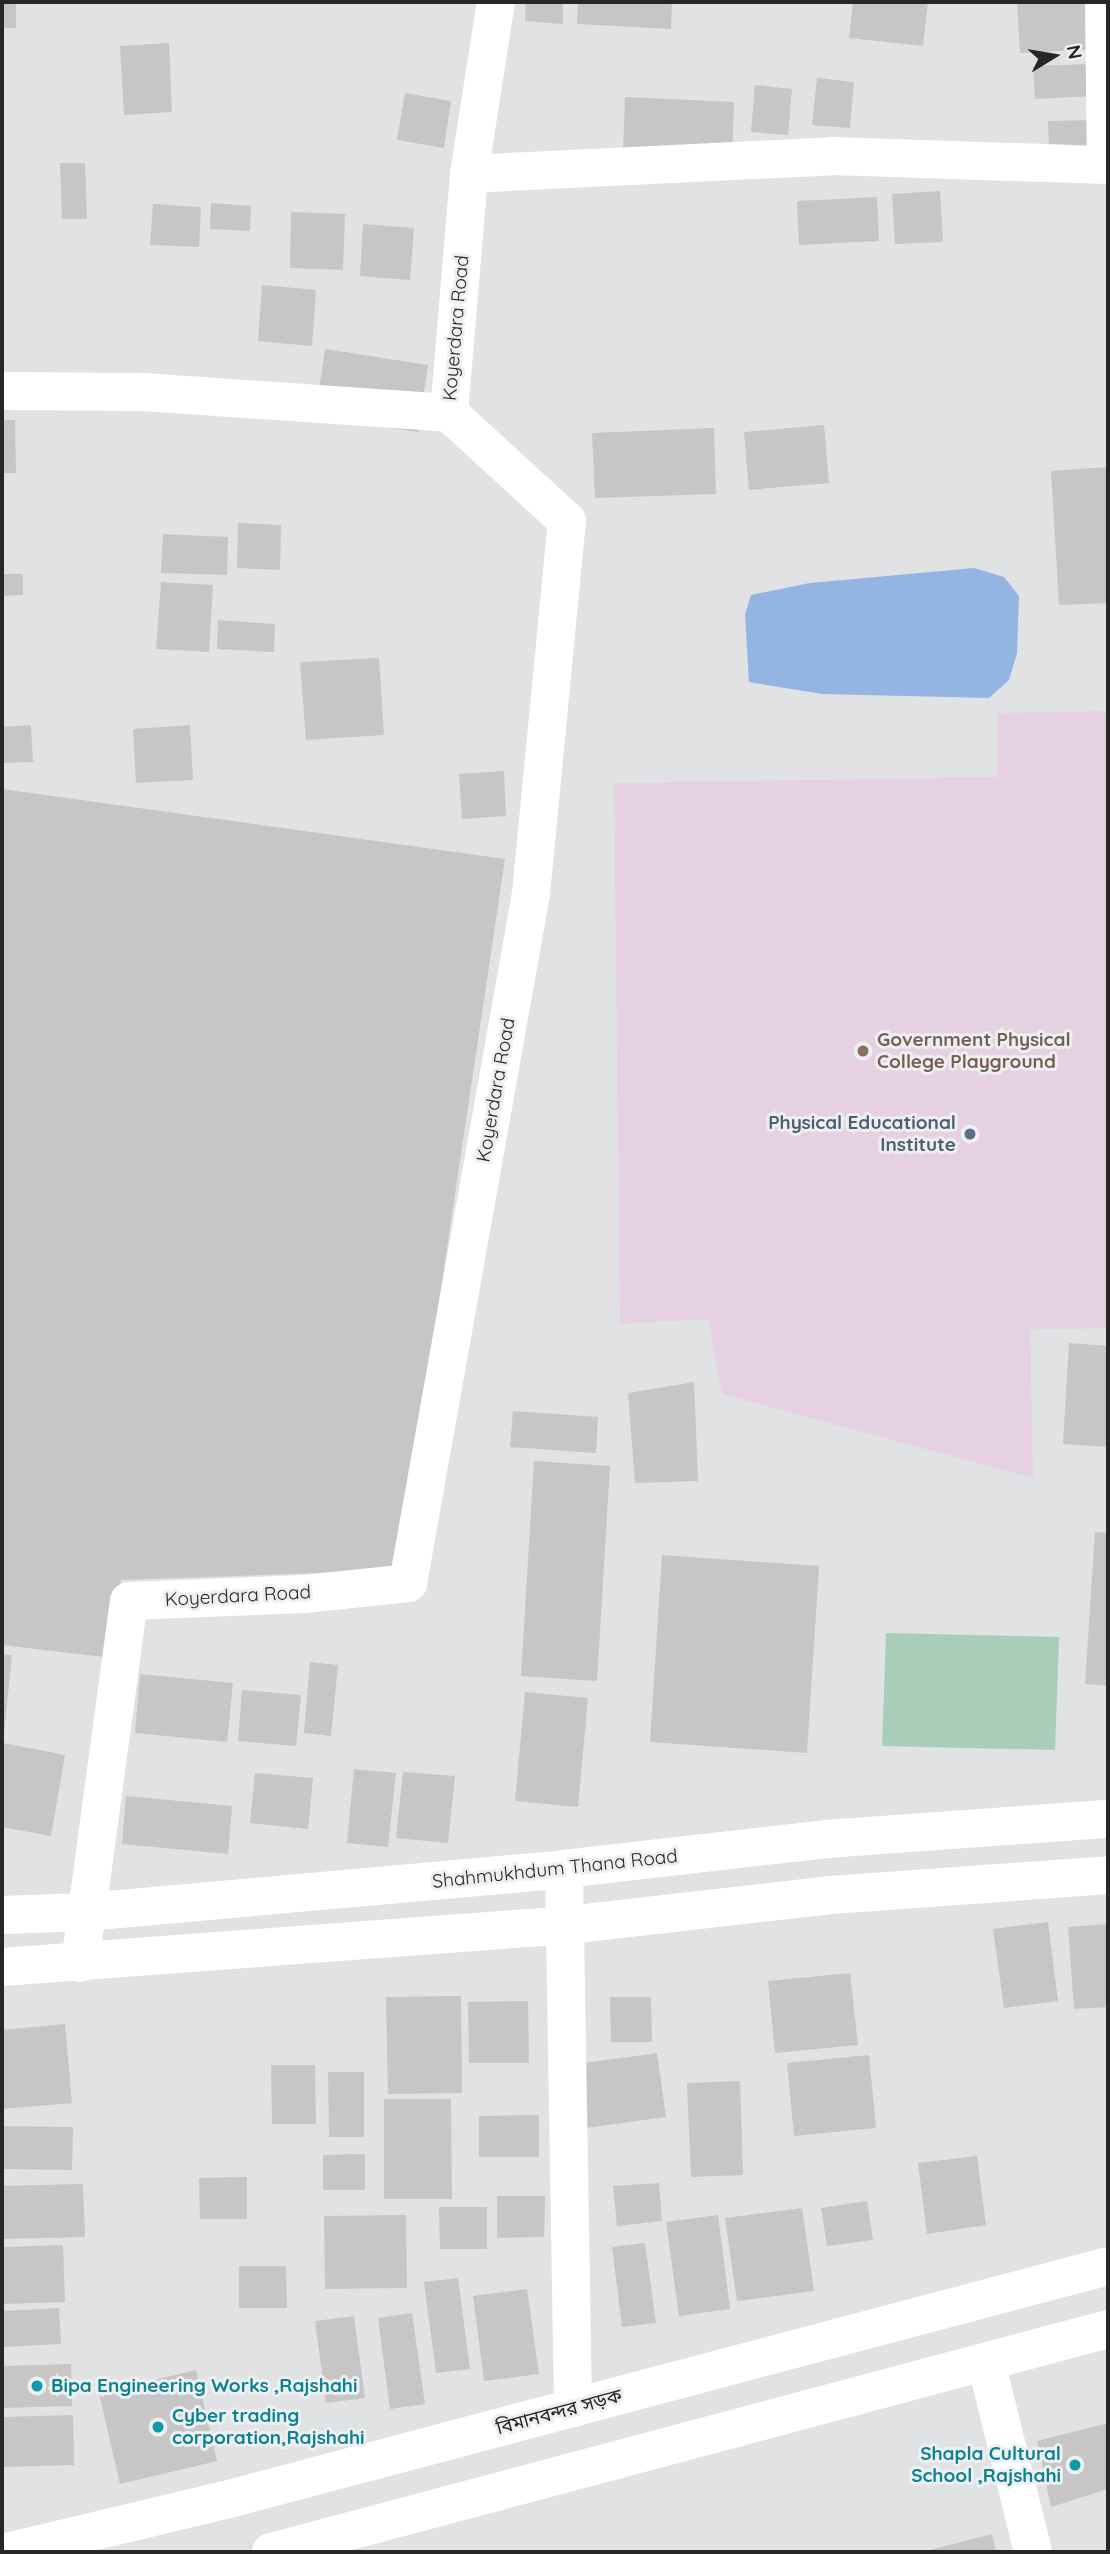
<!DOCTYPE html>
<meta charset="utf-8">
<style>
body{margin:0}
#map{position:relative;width:1110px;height:2554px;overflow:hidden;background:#e1e2e3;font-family:Quicksand,"Noto Sans Bengali",sans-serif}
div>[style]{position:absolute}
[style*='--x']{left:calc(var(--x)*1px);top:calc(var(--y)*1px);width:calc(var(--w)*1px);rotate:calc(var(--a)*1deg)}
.education>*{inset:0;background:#e5d1e1}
.green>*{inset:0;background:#a8ceb9}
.water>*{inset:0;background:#94b5e3}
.building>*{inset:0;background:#c7c5c6}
.minor>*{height:38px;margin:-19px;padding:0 19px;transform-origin:19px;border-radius:19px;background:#fff}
.major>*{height:38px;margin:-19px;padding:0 19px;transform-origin:19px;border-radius:19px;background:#fff}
.dots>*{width:19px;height:19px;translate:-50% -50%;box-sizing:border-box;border:4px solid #eeeff1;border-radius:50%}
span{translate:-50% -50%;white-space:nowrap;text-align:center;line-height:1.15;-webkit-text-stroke:6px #eeeff1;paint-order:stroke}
.street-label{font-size:19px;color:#262727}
.education-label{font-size:19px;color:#785e54;font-weight:700}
.left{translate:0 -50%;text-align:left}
.service-label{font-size:19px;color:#4e5e75;font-weight:700}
.right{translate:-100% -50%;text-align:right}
.culture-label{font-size:19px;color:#0d838f;font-weight:700}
.frame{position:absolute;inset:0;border:4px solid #262727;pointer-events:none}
.north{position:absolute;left:1019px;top:21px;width:70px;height:70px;-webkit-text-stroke:5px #eeeff1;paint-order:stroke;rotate:79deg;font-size:19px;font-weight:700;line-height:28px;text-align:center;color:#262727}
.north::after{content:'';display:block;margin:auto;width:24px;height:32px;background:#262727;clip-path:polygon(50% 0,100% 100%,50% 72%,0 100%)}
</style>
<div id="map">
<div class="education">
<div style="clip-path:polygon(1108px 711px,1108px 1328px,1030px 1330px,1033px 1478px,722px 1394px,708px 1319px,620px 1324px,614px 783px,997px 777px,997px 713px)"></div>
</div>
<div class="green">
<div style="clip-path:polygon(886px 1633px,1059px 1637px,1055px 1750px,882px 1746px)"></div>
</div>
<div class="water">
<div style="clip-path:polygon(974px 568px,1004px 577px,1019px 596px,1017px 653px,1009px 680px,989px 698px,822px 694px,749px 682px,745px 615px,751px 595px,810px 583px)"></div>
</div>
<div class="building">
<div style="clip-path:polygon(2px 2px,16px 2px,16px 28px,2px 28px)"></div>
<div style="clip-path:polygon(526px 2px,563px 2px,563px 24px,525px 21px)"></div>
<div style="clip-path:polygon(578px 2px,672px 2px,671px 29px,577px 24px)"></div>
<div style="clip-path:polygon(853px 2px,928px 2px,923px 46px,849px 38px)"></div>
<div style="clip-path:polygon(1017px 2px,1097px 2px,1100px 49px,1020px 53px)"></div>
<div style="clip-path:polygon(169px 43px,172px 112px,124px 115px,120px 46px)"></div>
<div style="clip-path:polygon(1093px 64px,1094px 96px,1035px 99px,1033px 66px)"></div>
<div style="clip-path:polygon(817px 78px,854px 82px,850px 128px,812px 125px)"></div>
<div style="clip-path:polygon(755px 85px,792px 89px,788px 135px,751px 132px)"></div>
<div style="clip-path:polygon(405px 93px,451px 101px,444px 148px,397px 140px)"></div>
<div style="clip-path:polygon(625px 97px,734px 102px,732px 158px,623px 153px)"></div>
<div style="clip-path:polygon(1098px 120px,1098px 148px,1049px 149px,1048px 121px)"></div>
<div style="clip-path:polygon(60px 163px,85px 163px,87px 219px,62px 219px)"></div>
<div style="clip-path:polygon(940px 191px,943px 242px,895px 244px,892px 194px)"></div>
<div style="clip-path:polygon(877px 197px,879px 241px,799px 245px,797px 201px)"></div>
<div style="clip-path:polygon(211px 203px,251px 206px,250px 231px,210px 229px)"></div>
<div style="clip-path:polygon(153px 204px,201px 207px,199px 247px,150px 245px)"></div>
<div style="clip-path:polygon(291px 212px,345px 214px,343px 270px,290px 268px)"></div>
<div style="clip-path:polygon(363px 224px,414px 228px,410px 280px,360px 276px)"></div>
<div style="clip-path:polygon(262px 285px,316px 290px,312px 346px,258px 341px)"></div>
<div style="clip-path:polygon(325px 349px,428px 365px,418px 432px,315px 417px)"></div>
<div style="clip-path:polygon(2px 420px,15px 420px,16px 473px,2px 473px)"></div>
<div style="clip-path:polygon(824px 425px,829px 483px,749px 490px,744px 432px)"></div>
<div style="clip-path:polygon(714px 428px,716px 494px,595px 498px,592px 433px)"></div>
<div style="clip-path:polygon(1108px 467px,1108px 603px,1059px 605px,1051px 471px)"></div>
<div style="clip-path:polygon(238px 523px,281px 525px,280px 570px,237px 568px)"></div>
<div style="clip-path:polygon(163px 534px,228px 537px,227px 575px,161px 573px)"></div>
<div style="clip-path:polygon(2px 574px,23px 574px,23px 595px,2px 596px)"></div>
<div style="clip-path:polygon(161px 582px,213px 585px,209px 652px,156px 649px)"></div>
<div style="clip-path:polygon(218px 620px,275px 624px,274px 652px,217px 649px)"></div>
<div style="clip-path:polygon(379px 658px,384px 735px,306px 740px,300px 662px)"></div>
<div style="clip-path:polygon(31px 725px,33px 762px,2px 763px,2px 727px)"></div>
<div style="clip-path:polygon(190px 725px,193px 780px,136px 783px,133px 729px)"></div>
<div style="clip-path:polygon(504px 771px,506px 816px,462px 819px,459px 774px)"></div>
<div style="clip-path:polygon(2px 789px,505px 859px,399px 1570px,121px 1580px,104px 1657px,2px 1645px)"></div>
<div style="clip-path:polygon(1069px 1343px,1108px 1346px,1108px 1447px,1063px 1444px)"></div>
<div style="clip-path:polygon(694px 1382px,698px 1481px,635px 1483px,628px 1393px)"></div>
<div style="clip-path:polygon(513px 1411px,598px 1417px,596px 1453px,510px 1447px)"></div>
<div style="clip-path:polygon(534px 1461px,610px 1466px,597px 1681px,521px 1676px)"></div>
<div style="clip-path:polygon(1095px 1532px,1108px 1533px,1108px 1686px,1085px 1684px)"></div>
<div style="clip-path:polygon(662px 1555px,819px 1566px,807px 1753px,650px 1742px)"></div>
<div style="clip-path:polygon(2px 1654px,12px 1655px,4px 1733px,2px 1733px)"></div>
<div style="clip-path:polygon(310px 1662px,338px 1665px,331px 1736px,304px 1733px)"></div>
<div style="clip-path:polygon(140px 1674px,233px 1683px,227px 1742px,135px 1733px)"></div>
<div style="clip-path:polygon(242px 1690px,301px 1695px,296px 1746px,238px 1741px)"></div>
<div style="clip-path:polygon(525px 1692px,588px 1698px,578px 1807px,515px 1801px)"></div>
<div style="clip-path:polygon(3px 1743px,65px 1755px,51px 1836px,2px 1827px)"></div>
<div style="clip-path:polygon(354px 1769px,396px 1773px,388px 1847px,347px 1843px)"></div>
<div style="clip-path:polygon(403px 1772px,455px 1776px,448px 1843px,396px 1838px)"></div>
<div style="clip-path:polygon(255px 1773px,313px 1778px,308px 1829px,250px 1823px)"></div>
<div style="clip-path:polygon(126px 1796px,232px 1806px,228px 1854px,122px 1844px)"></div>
<div style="clip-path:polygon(1048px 1922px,1058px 2001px,1004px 2008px,993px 1929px)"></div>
<div style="clip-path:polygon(1108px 1924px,1108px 2007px,1074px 2009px,1068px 1927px)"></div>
<div style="clip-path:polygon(850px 1973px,858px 2045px,775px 2053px,768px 1981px)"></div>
<div style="clip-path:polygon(461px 1996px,462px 2093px,388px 2094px,386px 1997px)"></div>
<div style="clip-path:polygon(610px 1997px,651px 1997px,652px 2042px,611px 2042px)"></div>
<div style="clip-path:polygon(528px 2001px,529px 2063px,469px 2063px,468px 2002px)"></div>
<div style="clip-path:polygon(65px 2024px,72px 2103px,2px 2109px,2px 2030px)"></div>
<div style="clip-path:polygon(657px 2053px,666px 2117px,586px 2128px,578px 2064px)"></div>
<div style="clip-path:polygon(869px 2055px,876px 2128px,794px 2136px,787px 2063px)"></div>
<div style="clip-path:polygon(271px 2065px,315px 2065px,316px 2124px,272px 2124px)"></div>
<div style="clip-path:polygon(328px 2072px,364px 2072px,364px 2137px,329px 2137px)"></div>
<div style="clip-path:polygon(740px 2081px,743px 2175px,691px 2177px,687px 2083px)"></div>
<div style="clip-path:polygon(384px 2099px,451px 2099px,452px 2199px,384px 2199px)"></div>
<div style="clip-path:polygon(539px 2115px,539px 2157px,479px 2157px,479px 2116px)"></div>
<div style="clip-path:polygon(2px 2126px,73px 2127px,72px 2170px,2px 2169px)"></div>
<div style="clip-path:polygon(365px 2154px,365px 2190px,323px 2190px,323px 2155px)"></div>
<div style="clip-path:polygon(977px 2156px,986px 2225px,927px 2234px,918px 2163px)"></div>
<div style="clip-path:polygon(247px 2177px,247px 2219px,200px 2219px,199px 2178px)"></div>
<div style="clip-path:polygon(659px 2183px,662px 2221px,617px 2226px,613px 2186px)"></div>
<div style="clip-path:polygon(83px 2184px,85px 2237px,2px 2239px,2px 2186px)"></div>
<div style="clip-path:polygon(497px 2196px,545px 2196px,544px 2237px,497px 2238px)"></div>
<div style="clip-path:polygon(867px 2201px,873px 2240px,827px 2246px,821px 2208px)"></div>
<div style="clip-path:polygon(439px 2207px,487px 2207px,487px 2249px,440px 2249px)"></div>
<div style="clip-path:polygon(802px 2208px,814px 2291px,737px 2301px,725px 2218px)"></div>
<div style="clip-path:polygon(406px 2215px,407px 2288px,325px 2289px,324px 2216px)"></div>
<div style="clip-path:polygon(718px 2215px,730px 2309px,679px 2316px,666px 2222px)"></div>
<div style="clip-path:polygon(645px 2243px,656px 2323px,622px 2327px,612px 2247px)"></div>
<div style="clip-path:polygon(63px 2245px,65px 2302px,2px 2304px,2px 2247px)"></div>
<div style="clip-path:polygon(239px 2266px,286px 2266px,287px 2308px,239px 2308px)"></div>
<div style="clip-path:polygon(458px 2278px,470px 2369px,436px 2373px,424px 2282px)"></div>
<div style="clip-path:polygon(527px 2289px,539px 2374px,484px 2381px,473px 2296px)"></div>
<div style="clip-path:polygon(59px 2308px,61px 2344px,2px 2347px,2px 2311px)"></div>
<div style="clip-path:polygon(412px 2313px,425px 2404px,390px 2409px,378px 2318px)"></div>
<div style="clip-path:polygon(354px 2316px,365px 2398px,326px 2403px,315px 2321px)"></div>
<div style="clip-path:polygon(71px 2364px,72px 2406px,2px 2408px,2px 2366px)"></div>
<div style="clip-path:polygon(196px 2370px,217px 2461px,120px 2484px,99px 2393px)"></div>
<div style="clip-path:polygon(73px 2415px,74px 2465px,2px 2467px,2px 2417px)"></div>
<div style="clip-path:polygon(1108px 2423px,1108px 2489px,1051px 2507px,1037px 2441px)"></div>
<div style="clip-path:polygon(992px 2534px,996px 2552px,926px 2552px,926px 2551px)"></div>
</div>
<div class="minor">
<div style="--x:1104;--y:2;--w:163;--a:89.3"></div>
<div style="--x:469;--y:174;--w:364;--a:-2.8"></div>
<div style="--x:833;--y:156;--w:275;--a:1.9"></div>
<div style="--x:2;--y:391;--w:141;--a:0.4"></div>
<div style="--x:143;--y:392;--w:307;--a:3.9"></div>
<div style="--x:564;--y:1869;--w:539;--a:89.04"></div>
<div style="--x:80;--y:1963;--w:365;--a:-82.3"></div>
<div style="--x:129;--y:1601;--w:175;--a:-2.3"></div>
<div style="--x:304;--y:1594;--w:105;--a:-6"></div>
<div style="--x:408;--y:1583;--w:700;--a:-79.88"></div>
<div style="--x:531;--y:894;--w:375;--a:-84.5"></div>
<div style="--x:567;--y:521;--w:160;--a:-137.5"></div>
<div style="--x:449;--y:413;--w:240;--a:-85.2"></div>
<div style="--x:469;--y:174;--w:174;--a:-81.1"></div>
<div style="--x:986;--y:2362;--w:196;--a:76.1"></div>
</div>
<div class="major">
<div style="--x:2;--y:1915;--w:84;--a:-2"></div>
<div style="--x:86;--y:1912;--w:480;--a:-5.1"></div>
<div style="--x:564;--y:1869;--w:264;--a:-6.5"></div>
<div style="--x:826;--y:1839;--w:283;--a:-4.1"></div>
<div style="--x:2;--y:1967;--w:568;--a:-4.24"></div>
<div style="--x:568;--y:1925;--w:265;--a:-6.5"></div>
<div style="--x:831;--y:1895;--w:278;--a:-4.1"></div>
<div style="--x:7;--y:2552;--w:224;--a:-13.4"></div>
<div style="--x:225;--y:2500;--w:913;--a:-14.84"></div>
<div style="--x:271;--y:2552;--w:866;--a:-14.92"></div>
</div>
<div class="dots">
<div style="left:863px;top:1051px;background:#8d6e63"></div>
<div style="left:970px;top:1134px;background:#5c6f8a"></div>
<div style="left:37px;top:2386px;background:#0f9aa8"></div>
<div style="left:158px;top:2427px;background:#0f9aa8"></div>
<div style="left:1075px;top:2465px;background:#0f9aa8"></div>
</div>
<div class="street-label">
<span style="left:456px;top:328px;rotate:-85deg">Koyerdara Road</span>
<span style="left:496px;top:1090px;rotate:-80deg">Koyerdara Road</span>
<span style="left:238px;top:1596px;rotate:-3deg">Koyerdara Road</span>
<span style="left:555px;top:1869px;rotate:-6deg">Shahmukhdum Thana Road</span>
<span style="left:559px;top:2412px;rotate:-15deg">বিমানবন্দর সড়ক</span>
</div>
<div class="education-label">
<span class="left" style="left:877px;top:1051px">Government Physical<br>College Playground</span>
</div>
<div class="service-label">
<span class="right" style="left:956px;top:1134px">Physical Educational<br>Institute</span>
</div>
<div class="culture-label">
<span class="left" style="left:51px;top:2386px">Bipa Engineering Works ,Rajshahi</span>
<span class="left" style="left:172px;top:2427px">Cyber trading<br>corporation,Rajshahi</span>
<span class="right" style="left:1061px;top:2465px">Shapla Cultural<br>School ,Rajshahi</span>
</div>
<div class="frame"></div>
<div class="north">N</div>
</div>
